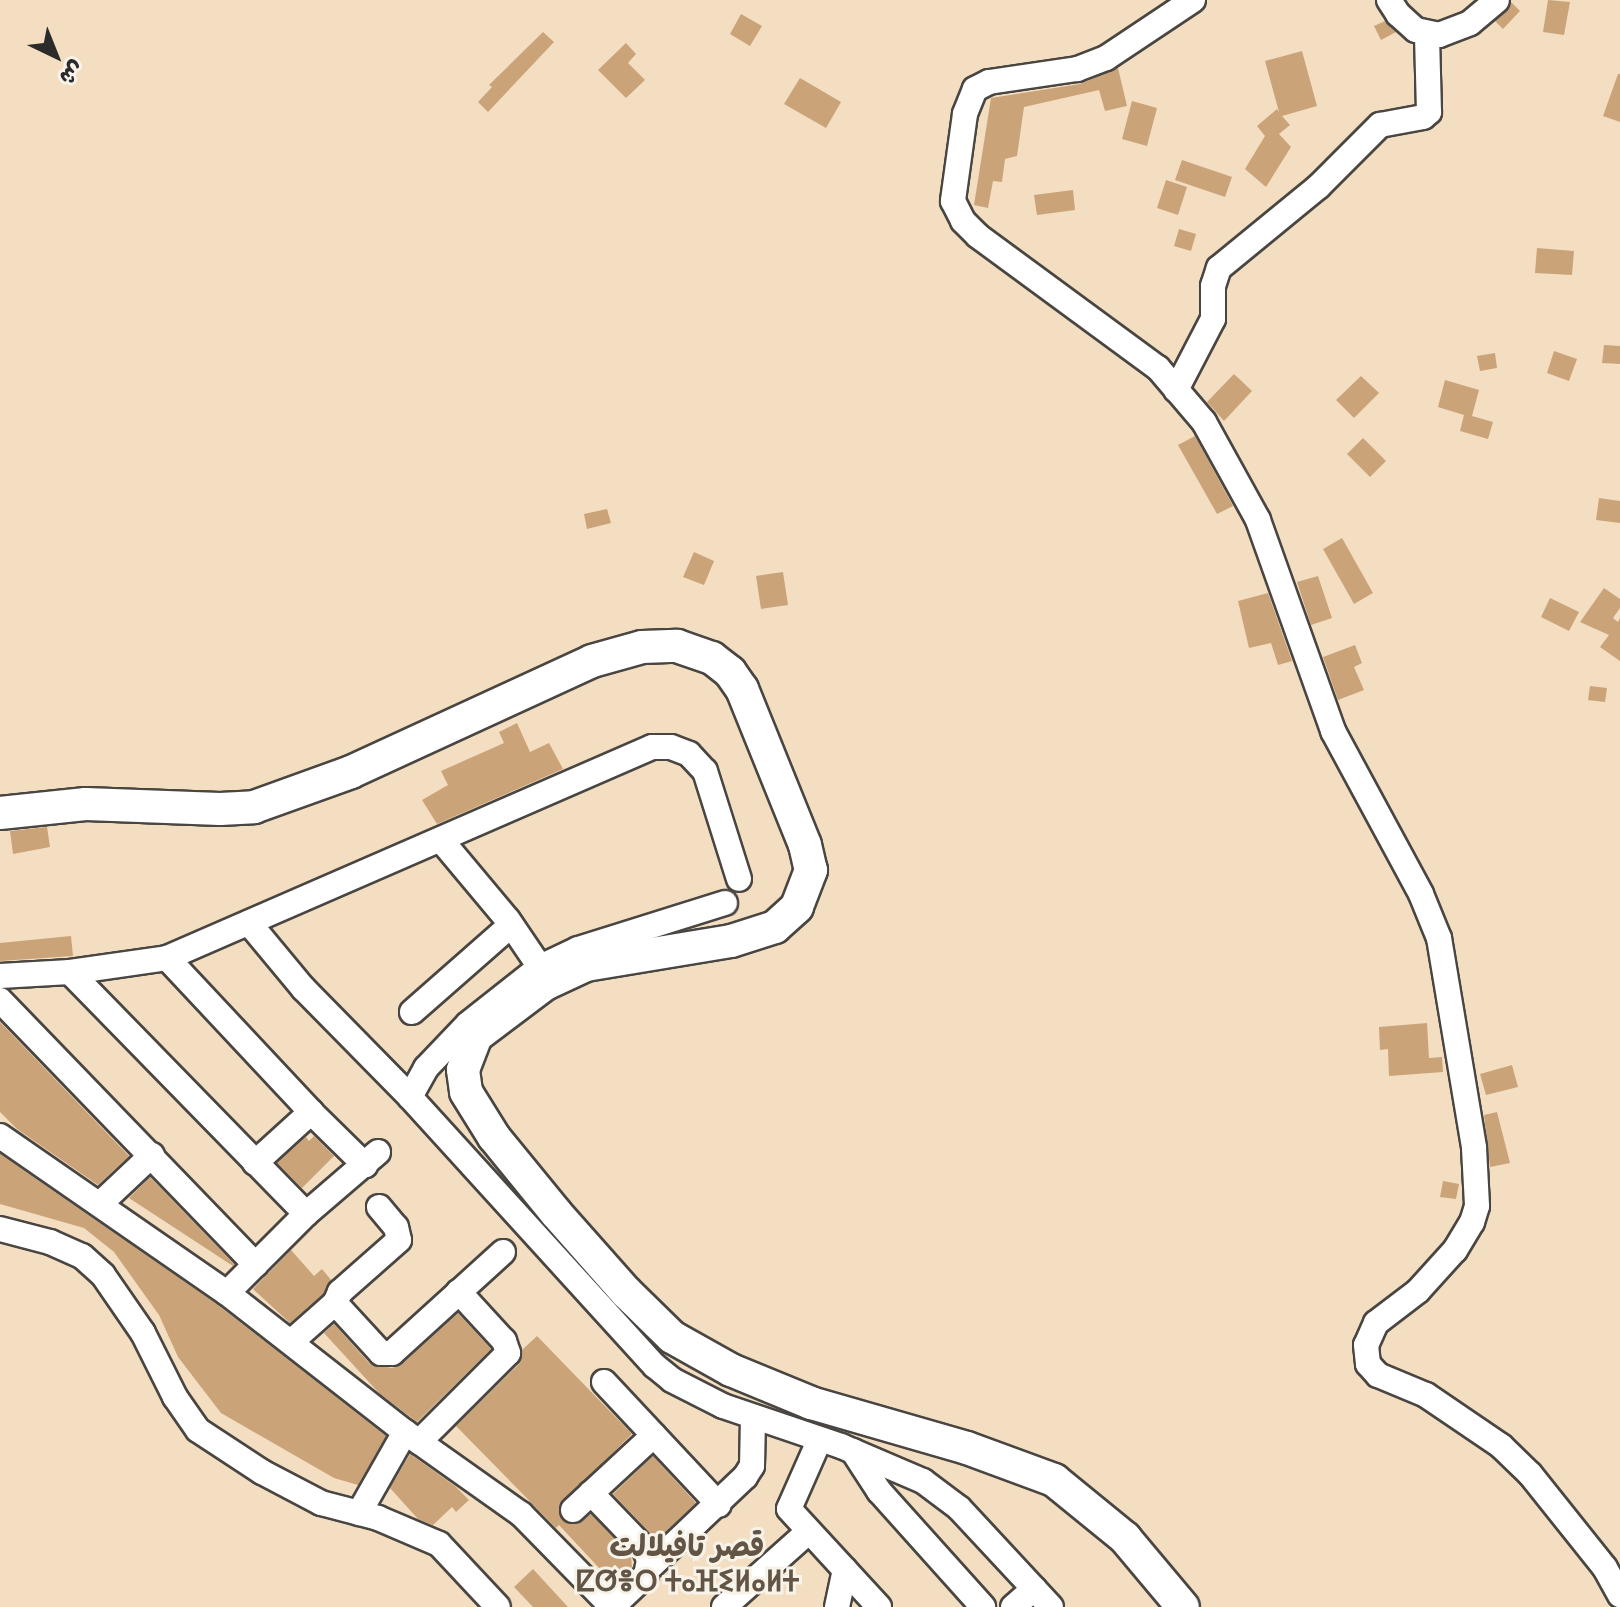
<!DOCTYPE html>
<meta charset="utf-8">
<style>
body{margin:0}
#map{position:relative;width:1620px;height:1607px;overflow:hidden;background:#f4dec1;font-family:"Patrick Hand","Playpen Sans Arabic","Noto Sans Tifinagh",sans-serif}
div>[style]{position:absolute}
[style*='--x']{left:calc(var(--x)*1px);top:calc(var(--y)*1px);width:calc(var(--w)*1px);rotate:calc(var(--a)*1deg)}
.building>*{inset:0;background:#caa379}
.roads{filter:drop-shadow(2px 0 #494642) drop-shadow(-2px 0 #494642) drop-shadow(0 2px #494642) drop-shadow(0 -2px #494642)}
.minor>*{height:24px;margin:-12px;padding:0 12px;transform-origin:12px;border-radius:12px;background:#fff}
.major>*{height:32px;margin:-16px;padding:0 16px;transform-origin:16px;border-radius:16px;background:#fff}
span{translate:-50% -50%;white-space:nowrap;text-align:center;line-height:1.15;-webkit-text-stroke:6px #f7f3e8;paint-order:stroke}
.district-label{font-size:30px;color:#635546;font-weight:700}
.north{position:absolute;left:16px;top:16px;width:80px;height:80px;-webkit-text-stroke:6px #f7f3e8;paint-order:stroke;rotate:137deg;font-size:22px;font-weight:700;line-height:32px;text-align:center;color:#2b2b2b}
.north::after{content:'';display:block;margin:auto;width:28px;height:36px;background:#2b2b2b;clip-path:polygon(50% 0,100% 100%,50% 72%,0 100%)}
</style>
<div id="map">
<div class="building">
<div style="clip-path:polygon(1548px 0,1570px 2px,1564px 35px,1543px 32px)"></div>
<div style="clip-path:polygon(1511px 2px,1520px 11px,1503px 29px,1495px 21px)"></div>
<div style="clip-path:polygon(741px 14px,762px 26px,750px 46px,730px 34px)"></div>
<div style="clip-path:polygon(1385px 21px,1396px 32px,1381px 40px,1374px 26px)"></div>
<div style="clip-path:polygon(543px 32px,554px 42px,488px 112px,478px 102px,492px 87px,489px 85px)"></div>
<div style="clip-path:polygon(626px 43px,636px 54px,628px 63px,645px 80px,626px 98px,598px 70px)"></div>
<div style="clip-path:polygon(1302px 51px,1317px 106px,1282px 116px,1290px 125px,1279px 134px,1291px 147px,1266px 187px,1245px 169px,1265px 136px,1257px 126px,1277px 109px,1279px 112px,1265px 61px)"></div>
<div style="clip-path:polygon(1118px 68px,1127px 106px,1105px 111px,1099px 90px,1024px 107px,1017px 156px,1005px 159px,1002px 182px,993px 181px,988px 208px,974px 205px,991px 98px,1080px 84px)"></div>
<div style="clip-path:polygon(1618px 74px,1620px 74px,1620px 122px,1603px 116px)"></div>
<div style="clip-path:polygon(800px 78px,841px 102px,826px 128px,784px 104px)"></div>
<div style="clip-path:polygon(1132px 101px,1157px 108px,1147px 146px,1122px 139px)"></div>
<div style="clip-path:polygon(1182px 160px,1232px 177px,1225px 197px,1175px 180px)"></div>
<div style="clip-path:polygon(1166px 180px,1187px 187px,1178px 215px,1157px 208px)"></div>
<div style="clip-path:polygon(1073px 190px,1075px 210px,1037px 215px,1034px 195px)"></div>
<div style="clip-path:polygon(1179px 229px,1196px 234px,1191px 251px,1174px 246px)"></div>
<div style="clip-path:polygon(1537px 248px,1574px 251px,1572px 275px,1535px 273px)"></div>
<div style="clip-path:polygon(1604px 345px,1620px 346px,1620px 364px,1602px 363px)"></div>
<div style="clip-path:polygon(1554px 351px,1577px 359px,1569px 381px,1547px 373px)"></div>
<div style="clip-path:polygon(1495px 353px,1497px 368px,1480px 371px,1477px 356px)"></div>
<div style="clip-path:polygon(1234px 374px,1252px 391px,1224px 421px,1207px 402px)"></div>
<div style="clip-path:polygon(1361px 376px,1379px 393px,1354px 418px,1336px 400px)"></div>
<div style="clip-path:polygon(1445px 380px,1479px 390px,1472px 416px,1493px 422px,1488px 439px,1460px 431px,1464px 415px,1438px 407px)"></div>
<div style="clip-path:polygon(1195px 436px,1233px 506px,1217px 514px,1178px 445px)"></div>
<div style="clip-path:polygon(1363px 438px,1386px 461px,1370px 477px,1347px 454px)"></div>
<div style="clip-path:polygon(1599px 498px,1620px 501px,1620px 523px,1596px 520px)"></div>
<div style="clip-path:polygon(607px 509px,611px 523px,587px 529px,584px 514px)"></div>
<div style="clip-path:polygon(1342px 538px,1373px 593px,1354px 604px,1323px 549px)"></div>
<div style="clip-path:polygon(694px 552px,714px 561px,704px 585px,683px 577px)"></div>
<div style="clip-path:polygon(783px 572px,788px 605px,761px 609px,756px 576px)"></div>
<div style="clip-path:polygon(1318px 576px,1332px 618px,1311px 625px,1297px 582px)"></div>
<div style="clip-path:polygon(1604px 588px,1620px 599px,1620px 608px,1613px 618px,1618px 622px,1620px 618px,1620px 661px,1600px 647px,1609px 635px,1580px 622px)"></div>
<div style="clip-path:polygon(1268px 593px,1292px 661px,1278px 665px,1271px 643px,1249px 648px,1238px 601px)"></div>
<div style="clip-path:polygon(1550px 598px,1579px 612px,1569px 631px,1541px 617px)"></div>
<div style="clip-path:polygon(1355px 645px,1362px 663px,1354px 667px,1364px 690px,1338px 700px,1323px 657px)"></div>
<div style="clip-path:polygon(1590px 686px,1607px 688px,1605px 702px,1588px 700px)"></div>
<div style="clip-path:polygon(517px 723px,530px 752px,549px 743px,563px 769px,437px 824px,422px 800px,448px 785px,441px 771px,504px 743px,499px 732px)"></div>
<div style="clip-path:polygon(47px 827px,50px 847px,13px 854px,10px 831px)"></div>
<div style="clip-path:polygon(71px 936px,73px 956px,0 961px,0 943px)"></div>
<div style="clip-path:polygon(0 1022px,129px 1156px,98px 1185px,17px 1129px,0 1112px)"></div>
<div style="clip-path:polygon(1427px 1023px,1429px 1058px,1442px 1057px,1443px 1072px,1389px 1076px,1388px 1049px,1380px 1050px,1379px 1027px)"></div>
<div style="clip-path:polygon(1512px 1065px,1518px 1087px,1486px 1095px,1480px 1074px)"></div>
<div style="clip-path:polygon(1497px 1112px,1510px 1163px,1490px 1167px,1484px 1115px)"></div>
<div style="clip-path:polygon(314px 1136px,334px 1156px,302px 1188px,277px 1163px,306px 1137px,309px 1141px)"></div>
<div style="clip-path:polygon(0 1154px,218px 1305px,386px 1436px,358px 1485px,334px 1478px,221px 1413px,178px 1357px,159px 1315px,114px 1252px,84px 1228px,0 1204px)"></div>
<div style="clip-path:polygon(150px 1177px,234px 1264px,233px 1266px,129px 1198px)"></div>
<div style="clip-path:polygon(1443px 1181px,1459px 1184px,1456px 1199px,1440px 1197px)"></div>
<div style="clip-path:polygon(291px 1250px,314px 1276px,322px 1269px,331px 1280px,323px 1294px,290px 1323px,253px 1289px)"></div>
<div style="clip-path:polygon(458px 1313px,491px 1349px,417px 1422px,379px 1393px,324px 1333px,334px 1324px,370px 1364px,392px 1368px,402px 1364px)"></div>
<div style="clip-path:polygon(537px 1336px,632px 1434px,559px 1506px,562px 1520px,569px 1524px,577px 1524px,591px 1514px,631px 1556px,632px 1567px,614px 1584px,559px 1525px,556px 1528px,456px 1426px,519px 1364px,522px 1350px)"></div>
<div style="clip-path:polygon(410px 1454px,455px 1486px,469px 1500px,456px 1512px,452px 1507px,433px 1525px,418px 1519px,390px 1488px)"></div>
<div style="clip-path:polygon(653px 1456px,696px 1503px,657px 1540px,613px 1494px)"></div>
<div style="clip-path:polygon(533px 1569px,568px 1607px,533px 1607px,514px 1587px)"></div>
</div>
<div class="roads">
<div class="minor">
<div style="--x:1193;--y:0;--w:105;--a:146.3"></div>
<div style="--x:1106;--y:58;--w:31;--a:159"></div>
<div style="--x:1077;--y:69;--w:89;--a:171.6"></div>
<div style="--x:989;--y:82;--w:16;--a:153"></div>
<div style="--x:975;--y:89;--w:27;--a:112"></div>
<div style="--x:965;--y:114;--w:88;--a:97.9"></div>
<div style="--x:953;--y:201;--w:22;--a:63"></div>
<div style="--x:963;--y:221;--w:21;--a:45"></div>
<div style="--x:978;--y:236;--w:223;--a:36.3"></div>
<div style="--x:1158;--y:368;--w:71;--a:49.6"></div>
<div style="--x:1204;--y:422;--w:112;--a:61.1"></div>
<div style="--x:1258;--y:520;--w:224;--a:70.4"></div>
<div style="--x:1333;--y:731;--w:185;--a:61.6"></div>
<div style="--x:1421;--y:894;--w:48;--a:67.8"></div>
<div style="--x:1439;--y:938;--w:213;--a:80.5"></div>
<div style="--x:1474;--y:1148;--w:58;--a:87"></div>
<div style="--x:1477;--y:1206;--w:17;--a:107"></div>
<div style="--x:1472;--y:1222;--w:33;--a:121"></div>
<div style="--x:1455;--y:1250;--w:55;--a:132.1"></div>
<div style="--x:1418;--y:1291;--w:53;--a:142.7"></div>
<div style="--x:1376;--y:1323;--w:24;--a:114"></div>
<div style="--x:1366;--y:1345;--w:19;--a:84"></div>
<div style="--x:1368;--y:1364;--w:15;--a:48"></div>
<div style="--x:1378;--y:1375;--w:52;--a:22.6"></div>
<div style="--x:1426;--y:1395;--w:91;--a:34.2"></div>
<div style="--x:1501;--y:1446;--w:40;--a:44"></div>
<div style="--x:1530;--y:1474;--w:120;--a:51.4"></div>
<div style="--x:1605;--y:1568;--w:31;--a:61"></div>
<div style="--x:1389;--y:0;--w:17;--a:57"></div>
<div style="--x:1398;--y:14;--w:24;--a:42"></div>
<div style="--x:1416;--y:30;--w:24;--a:12"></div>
<div style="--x:1439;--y:35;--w:33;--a:-21"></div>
<div style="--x:1470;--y:23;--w:35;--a:-40"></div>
<div style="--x:1176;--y:390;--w:80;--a:-62.5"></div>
<div style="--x:1213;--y:319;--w:33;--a:-90"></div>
<div style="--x:1213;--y:286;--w:19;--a:-72"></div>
<div style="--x:1219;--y:268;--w:128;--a:-39.3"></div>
<div style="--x:1318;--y:187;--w:88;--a:-45"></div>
<div style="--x:1380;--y:125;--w:44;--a:-10.5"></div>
<div style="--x:1423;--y:117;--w:8;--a:-40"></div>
<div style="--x:1429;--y:112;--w:78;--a:-91.5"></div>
<div style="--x:441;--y:840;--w:104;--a:50.1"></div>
<div style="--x:508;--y:920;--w:57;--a:55.8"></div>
<div style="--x:249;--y:923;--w:85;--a:50.3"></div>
<div style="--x:303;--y:988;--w:153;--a:45.5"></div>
<div style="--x:410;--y:1097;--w:364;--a:47.7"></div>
<div style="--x:655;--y:1366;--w:22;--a:39"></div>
<div style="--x:672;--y:1380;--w:57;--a:27"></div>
<div style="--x:723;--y:1406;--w:125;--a:18.7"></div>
<div style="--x:841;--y:1446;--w:89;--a:23.1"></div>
<div style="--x:923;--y:1481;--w:45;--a:36.9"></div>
<div style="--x:959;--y:1508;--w:135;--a:47.1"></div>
<div style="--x:167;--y:958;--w:211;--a:46.9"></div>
<div style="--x:311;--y:1112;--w:76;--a:44.5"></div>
<div style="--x:70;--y:972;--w:338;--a:45.7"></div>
<div style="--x:0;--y:976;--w:70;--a:-3.3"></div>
<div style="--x:70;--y:972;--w:98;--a:-8.2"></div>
<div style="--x:167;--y:958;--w:529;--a:-23.51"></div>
<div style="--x:652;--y:747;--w:19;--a:0"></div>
<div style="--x:671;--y:747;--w:19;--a:21"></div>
<div style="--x:689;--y:754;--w:23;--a:47"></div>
<div style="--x:705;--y:771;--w:113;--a:72.5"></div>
<div style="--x:0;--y:1000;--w:368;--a:46"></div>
<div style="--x:412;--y:1012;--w:132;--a:-41.3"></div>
<div style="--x:410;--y:1097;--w:33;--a:-61"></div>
<div style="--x:426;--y:1068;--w:61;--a:-46.3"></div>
<div style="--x:468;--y:1024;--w:92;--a:-38.4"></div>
<div style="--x:540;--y:967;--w:42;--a:-25.3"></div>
<div style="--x:578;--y:949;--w:154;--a:-17.4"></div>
<div style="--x:0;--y:1136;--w:276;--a:34.7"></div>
<div style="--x:227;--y:1293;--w:226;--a:38"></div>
<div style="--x:405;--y:1432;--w:142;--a:35.3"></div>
<div style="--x:521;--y:1514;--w:130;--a:45.6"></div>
<div style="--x:255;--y:1163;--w:76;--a:-42.3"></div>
<div style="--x:101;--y:1203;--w:70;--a:-43.3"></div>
<div style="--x:379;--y:1207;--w:26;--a:50"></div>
<div style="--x:396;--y:1227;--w:13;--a:77"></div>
<div style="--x:399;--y:1240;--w:79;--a:138.6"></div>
<div style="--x:340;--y:1292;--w:12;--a:114"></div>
<div style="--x:335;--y:1303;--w:68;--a:47.4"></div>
<div style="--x:381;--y:1353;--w:11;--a:0"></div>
<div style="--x:392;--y:1353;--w:150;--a:-42.3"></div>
<div style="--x:0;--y:1229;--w:52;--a:14.6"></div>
<div style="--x:50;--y:1242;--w:35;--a:24"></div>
<div style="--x:82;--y:1256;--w:28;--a:42"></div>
<div style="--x:103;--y:1275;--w:70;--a:55.4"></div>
<div style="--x:143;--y:1333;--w:72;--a:63.4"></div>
<div style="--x:175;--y:1397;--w:40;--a:55.1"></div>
<div style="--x:198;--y:1430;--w:77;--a:33.3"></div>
<div style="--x:262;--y:1472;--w:67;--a:27.7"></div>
<div style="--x:321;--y:1503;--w:59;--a:14.7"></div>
<div style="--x:378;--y:1518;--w:66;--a:23.1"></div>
<div style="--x:439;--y:1544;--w:86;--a:46.9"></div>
<div style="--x:227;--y:1293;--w:112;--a:-45"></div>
<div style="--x:306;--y:1214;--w:95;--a:-40.7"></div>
<div style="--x:291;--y:1342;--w:59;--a:-41.6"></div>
<div style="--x:604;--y:1382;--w:168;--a:46.9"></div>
<div style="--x:819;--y:1441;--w:74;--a:113.8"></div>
<div style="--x:789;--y:1509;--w:133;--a:47.4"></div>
<div style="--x:419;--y:1442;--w:126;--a:-45"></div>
<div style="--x:508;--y:1353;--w:13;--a:-108"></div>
<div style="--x:504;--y:1341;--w:67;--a:-132.6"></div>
<div style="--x:853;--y:1451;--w:48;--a:57"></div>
<div style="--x:879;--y:1491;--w:156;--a:48.1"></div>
<div style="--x:591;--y:1493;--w:76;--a:46.1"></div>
<div style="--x:644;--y:1548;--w:13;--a:67"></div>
<div style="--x:649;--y:1560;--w:15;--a:101"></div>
<div style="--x:646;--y:1575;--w:47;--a:136.7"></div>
<div style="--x:573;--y:1510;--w:110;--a:-42.8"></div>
<div style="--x:359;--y:1513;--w:93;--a:-60.4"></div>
<div style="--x:650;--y:1567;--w:131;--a:-43.5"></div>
<div style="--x:745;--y:1477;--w:13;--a:-58"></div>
<div style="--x:752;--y:1466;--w:49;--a:-88.8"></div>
<div style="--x:724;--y:1607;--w:113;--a:-41.8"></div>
<div style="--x:837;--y:1607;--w:38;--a:-78"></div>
<div style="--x:1013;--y:1607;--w:28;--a:-41"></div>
</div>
<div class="major">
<div style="--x:0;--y:813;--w:86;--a:-6"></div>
<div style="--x:86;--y:804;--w:134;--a:2.1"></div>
<div style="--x:220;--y:809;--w:34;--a:-3"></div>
<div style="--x:254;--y:807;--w:103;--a:-19.8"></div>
<div style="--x:351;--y:772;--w:265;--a:-24.7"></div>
<div style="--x:592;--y:661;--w:52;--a:-15.6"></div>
<div style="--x:642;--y:647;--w:35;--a:-2"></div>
<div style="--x:677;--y:646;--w:37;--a:19"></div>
<div style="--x:712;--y:658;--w:23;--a:38"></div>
<div style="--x:730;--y:672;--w:21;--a:55"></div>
<div style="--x:742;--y:689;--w:168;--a:68"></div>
<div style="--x:805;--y:845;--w:26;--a:77"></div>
<div style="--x:811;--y:870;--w:40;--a:111"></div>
<div style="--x:797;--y:907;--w:30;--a:138"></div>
<div style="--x:775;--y:927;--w:46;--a:162.3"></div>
<div style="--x:731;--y:941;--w:147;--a:170.6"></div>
<div style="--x:586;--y:965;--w:45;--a:155.1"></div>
<div style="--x:545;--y:984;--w:86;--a:143"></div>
<div style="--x:476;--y:1036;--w:36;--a:111"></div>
<div style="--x:463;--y:1070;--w:22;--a:82"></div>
<div style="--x:466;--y:1092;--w:53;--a:58.1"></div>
<div style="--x:494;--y:1137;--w:98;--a:50.8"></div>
<div style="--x:556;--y:1213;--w:106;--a:48.5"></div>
<div style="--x:626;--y:1292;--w:64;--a:44.4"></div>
<div style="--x:672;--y:1337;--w:68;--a:29.2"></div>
<div style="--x:731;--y:1370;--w:87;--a:22.4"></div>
<div style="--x:811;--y:1403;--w:162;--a:16.1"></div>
<div style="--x:967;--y:1448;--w:93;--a:20.2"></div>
<div style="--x:1054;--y:1480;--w:92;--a:39.2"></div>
<div style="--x:1125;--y:1538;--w:90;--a:50"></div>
</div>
</div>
<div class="district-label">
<span style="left:687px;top:1562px">قصر تافيلالت<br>ⵇⵚⴻⵔ ⵜⴰⴼⵉⵍⴰⵍⵜ</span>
</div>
<div class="north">ش</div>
</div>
